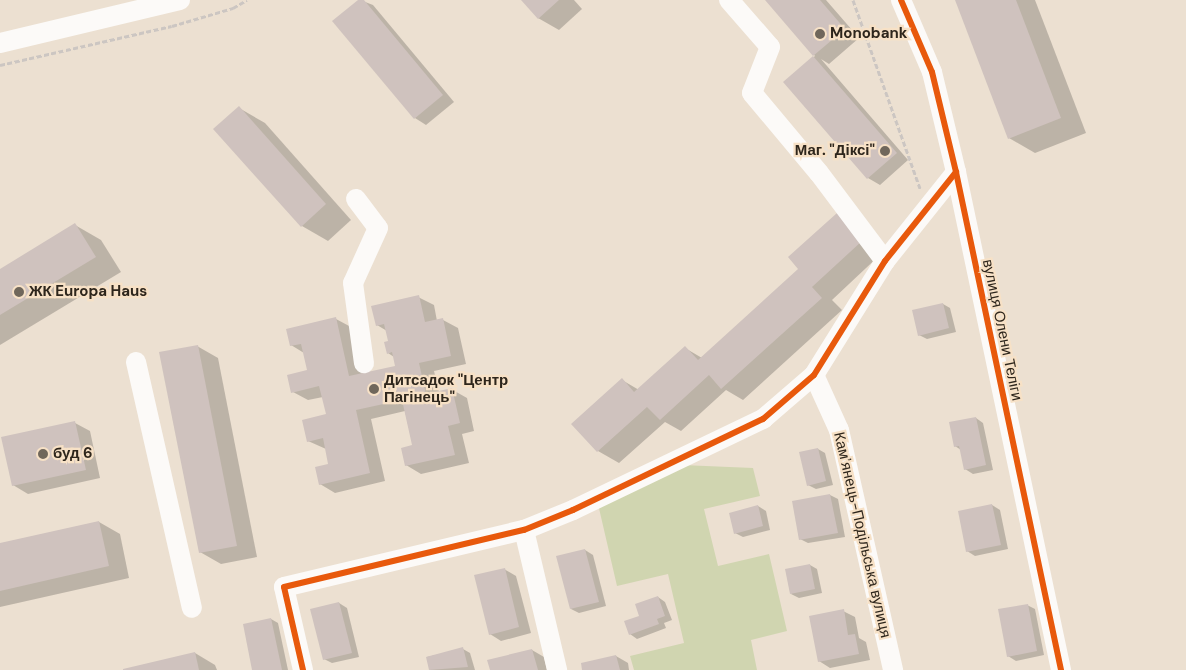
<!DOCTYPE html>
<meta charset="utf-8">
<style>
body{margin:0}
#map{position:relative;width:1186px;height:670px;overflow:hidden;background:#ece0d1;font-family:"DM Sans",sans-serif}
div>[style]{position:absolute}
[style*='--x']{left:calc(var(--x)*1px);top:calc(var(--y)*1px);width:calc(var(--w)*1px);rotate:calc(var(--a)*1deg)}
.green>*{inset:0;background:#d0d5b0}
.shadow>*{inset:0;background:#0003}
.building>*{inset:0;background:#cfc2be}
.path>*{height:3px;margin-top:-1.5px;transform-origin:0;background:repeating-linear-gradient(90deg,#ccc6c2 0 5px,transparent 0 7.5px)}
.minor>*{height:20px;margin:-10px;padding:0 10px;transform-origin:10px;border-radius:10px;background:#fcfaf8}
.cycleway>*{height:6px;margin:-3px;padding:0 3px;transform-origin:3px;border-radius:3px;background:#e8590c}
.dots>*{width:14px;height:14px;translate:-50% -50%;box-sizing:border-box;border:2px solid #f7e1c6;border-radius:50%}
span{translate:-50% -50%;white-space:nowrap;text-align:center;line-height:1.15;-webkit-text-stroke:4.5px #f7e1c6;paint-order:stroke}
.poi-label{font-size:15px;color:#2e261c;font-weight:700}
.left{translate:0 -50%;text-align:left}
.right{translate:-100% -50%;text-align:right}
.street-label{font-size:15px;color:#2e261c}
</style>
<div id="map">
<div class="green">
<div style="clip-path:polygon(682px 465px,753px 468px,760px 496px,704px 509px,718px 566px,769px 554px,787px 631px,751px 640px,757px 670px,634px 670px,630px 656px,684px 643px,668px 574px,617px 586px,598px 504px)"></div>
</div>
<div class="shadow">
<div style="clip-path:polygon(360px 0,373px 5px,454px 102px,426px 125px,415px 118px)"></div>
<div style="clip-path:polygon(523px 0,574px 0,582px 9px,559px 30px,538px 18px)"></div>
<div style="clip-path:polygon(766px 0,826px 0,859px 38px,829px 64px,821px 59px,908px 160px,880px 185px,868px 178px,784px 82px,815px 56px)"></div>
<div style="clip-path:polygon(957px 0,1035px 0,1086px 133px,1035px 153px,1009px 138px)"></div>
<div style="clip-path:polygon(239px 108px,265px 123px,351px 220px,328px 241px,302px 226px)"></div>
<div style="clip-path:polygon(837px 214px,882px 253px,832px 300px,842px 310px,743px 400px,726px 390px,681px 431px,665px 422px,619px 463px,598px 451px,573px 424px,622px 380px,639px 390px,685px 348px,702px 358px,800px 269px)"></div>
<div style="clip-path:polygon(75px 225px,101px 240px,121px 272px,0 345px,0 270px)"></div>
<div style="clip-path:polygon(418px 297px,434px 305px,437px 321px,443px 320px,458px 328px,466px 364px,434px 371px,439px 392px,451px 389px,467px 398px,474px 431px,462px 434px,469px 463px,421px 474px,406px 465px,413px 446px,405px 411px,371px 419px,385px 481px,335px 493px,320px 484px,330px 464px,326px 449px,308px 441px,327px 415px,323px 397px,308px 400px,293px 392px,308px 371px,304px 353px,291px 345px,336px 319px,351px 327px,362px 375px,396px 367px,394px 357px,388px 353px,390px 342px,387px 331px,377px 325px)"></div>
<div style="clip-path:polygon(943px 304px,950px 308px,956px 332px,927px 339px,919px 335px)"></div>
<div style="clip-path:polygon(197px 346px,218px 358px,257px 557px,221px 564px,200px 552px)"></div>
<div style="clip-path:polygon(976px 418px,983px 423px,993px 470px,973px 474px,965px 469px,961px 450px,955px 446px)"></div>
<div style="clip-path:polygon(75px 423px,90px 431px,100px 478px,28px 494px,13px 485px)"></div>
<div style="clip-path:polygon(818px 449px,825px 453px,833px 485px,816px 489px,808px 485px)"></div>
<div style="clip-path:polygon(830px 495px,838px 499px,845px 537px,808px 543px,800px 539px)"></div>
<div style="clip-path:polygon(992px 505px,1000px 510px,1008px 549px,975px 556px,967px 551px)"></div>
<div style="clip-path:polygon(758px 506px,766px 511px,770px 530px,743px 537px,735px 533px)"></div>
<div style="clip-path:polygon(99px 522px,120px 534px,129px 578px,0 607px,0 544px)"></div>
<div style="clip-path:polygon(585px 550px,593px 555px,606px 606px,579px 613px,571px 609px)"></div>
<div style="clip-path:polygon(810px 565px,817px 569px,822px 593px,799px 598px,791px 594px)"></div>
<div style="clip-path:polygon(504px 569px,516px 576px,531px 633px,501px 641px,490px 634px)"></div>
<div style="clip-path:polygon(658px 597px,665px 602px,672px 620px,664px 623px,666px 628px,637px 639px,630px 634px)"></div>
<div style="clip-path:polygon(339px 603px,347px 608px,359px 657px,332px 663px,324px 659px)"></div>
<div style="clip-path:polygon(1027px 605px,1035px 609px,1044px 655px,1016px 661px,1008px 656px)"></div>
<div style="clip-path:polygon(843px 611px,855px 617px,859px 638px,866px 642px,870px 660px,830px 668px,819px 661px)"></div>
<div style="clip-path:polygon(271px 619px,278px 623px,288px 670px,254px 670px)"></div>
<div style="clip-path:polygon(463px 649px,470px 653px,475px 670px,430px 670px,427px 657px)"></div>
<div style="clip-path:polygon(532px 650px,544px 657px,547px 670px,491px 670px)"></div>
<div style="clip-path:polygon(195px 653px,215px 665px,217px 670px,125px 670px)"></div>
<div style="clip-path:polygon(616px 656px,628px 663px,629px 670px,584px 670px)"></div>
</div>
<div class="building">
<div style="clip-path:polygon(358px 0,364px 0,443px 95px,414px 119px,332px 21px)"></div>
<div style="clip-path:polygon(521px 0,559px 0,538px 19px)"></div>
<div style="clip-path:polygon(765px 0,820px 0,845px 29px,813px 56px)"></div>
<div style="clip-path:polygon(955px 0,1016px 0,1061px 118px,1008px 139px)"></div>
<div style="clip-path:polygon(813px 56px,897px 153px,867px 179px,783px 82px)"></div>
<div style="clip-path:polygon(239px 106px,326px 204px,301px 227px,213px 129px)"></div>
<div style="clip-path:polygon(837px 213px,862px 241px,812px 287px,822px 298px,721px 389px,709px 375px,660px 420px,647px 407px,597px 452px,571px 424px,622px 378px,634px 392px,685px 346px,698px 360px,798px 269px,788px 257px)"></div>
<div style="clip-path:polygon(75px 223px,96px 257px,0 315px,0 269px)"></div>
<div style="clip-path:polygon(419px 295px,425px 322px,443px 318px,451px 356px,419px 363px,426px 394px,452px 388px,460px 423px,448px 426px,455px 455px,405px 466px,401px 448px,412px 445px,402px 400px,356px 410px,370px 473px,319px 485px,315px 467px,328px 464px,323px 438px,307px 442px,302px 420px,326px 414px,319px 386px,291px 393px,287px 375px,307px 370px,301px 344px,290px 346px,286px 329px,336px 317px,349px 376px,395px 366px,392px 352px,387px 354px,384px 342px,388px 341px,384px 324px,376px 326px,371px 306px)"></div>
<div style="clip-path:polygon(943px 303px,949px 328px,918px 336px,912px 310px)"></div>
<div style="clip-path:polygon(198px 345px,237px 546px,199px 553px,159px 352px)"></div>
<div style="clip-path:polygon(976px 417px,986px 465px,964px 470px,959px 446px,954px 447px,949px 422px)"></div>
<div style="clip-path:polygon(75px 421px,86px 470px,12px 486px,1px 437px)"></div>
<div style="clip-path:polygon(818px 448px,826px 481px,807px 486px,799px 452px)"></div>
<div style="clip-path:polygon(830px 494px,838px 533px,799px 540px,792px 501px)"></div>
<div style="clip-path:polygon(992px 504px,1001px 545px,966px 552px,958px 511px)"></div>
<div style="clip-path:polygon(758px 505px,763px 526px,734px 534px,729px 513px)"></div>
<div style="clip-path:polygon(99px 521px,109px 566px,0 591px,0 543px)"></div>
<div style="clip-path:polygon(585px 549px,599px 602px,570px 609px,556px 556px)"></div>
<div style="clip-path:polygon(810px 564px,815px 589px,790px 594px,785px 569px)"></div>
<div style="clip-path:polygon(505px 568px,519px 627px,489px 635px,474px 575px)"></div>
<div style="clip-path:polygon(658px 596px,665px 616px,657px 619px,659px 624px,629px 635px,624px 621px,639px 616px,635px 604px)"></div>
<div style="clip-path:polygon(339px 602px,352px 653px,323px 660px,310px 609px)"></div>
<div style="clip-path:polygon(1028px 604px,1037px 651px,1007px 657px,998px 609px)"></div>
<div style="clip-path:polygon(844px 609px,848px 635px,855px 634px,859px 654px,818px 662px,809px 616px)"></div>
<div style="clip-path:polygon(271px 618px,282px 670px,252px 670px,243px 624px)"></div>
<div style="clip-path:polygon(463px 647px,468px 667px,429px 670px,426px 657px)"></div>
<div style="clip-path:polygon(532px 649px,538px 670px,490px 670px,487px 660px)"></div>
<div style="clip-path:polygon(195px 652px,199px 670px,123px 670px,123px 669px)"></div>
<div style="clip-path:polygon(616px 655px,620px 670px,582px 670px,581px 663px)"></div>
</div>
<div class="path">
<div style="--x:853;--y:0;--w:200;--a:70.4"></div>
<div style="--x:0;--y:65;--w:176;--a:-12.8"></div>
<div style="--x:172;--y:26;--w:64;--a:-16.4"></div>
<div style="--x:233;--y:8;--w:16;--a:-30"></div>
</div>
<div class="minor">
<div style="--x:729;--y:0;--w:62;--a:48.9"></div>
<div style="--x:770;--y:47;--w:49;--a:111.4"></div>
<div style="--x:752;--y:93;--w:104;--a:50.1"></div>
<div style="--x:819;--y:173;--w:110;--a:53.1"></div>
<div style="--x:901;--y:0;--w:78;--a:66.7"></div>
<div style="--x:932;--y:72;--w:103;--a:76.5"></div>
<div style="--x:956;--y:172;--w:509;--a:78.09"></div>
<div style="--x:0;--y:43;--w:185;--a:-13.4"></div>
<div style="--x:356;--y:199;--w:36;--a:53"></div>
<div style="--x:378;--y:228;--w:60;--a:114.4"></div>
<div style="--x:353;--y:283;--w:81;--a:82.2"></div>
<div style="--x:136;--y:362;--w:252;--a:77.2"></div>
<div style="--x:814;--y:375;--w:60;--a:65.6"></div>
<div style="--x:839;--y:430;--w:246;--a:77.3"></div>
<div style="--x:524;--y:530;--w:144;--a:76.7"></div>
<div style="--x:303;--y:670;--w:85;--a:-102.9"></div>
<div style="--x:284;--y:587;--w:247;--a:-13.4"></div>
<div style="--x:524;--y:530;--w:53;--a:-22.2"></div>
<div style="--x:573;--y:510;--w:211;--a:-25.6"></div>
<div style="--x:763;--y:419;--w:67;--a:-40.8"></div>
<div style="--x:814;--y:375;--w:134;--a:-58.1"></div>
<div style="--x:885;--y:261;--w:114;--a:-51.4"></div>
</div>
<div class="cycleway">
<div style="--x:901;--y:0;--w:78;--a:66.7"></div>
<div style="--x:932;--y:72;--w:103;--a:76.5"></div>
<div style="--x:956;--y:172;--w:509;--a:78.09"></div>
<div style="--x:303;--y:670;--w:85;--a:-102.9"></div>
<div style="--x:284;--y:587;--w:247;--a:-13.4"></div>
<div style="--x:524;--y:530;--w:53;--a:-22.2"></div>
<div style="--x:573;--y:510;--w:211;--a:-25.6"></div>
<div style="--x:763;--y:419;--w:67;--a:-40.8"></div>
<div style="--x:814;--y:375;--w:134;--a:-58.1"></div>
<div style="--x:885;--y:261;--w:114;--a:-51.4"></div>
</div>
<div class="dots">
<div style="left:820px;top:34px;background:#70675b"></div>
<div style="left:885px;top:151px;background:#70675b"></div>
<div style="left:19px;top:292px;background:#70675b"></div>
<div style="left:374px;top:389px;background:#70675b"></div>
<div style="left:43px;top:454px;background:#70675b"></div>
</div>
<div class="poi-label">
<span class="left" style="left:830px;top:34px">Monobank</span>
<span class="right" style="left:875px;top:151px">Маг. "Діксі"</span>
<span class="left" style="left:29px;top:292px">ЖК Europa Haus</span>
<span class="left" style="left:384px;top:389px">Дитсадок "Центр<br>Пагінець"</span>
<span class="left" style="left:53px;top:454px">буд 6</span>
</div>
<div class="street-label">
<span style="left:1002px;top:330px;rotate:78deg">вулиця Олени Теліги</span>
<span style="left:862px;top:535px;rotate:77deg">Камʼянець-Подільська вулиця</span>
</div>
</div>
